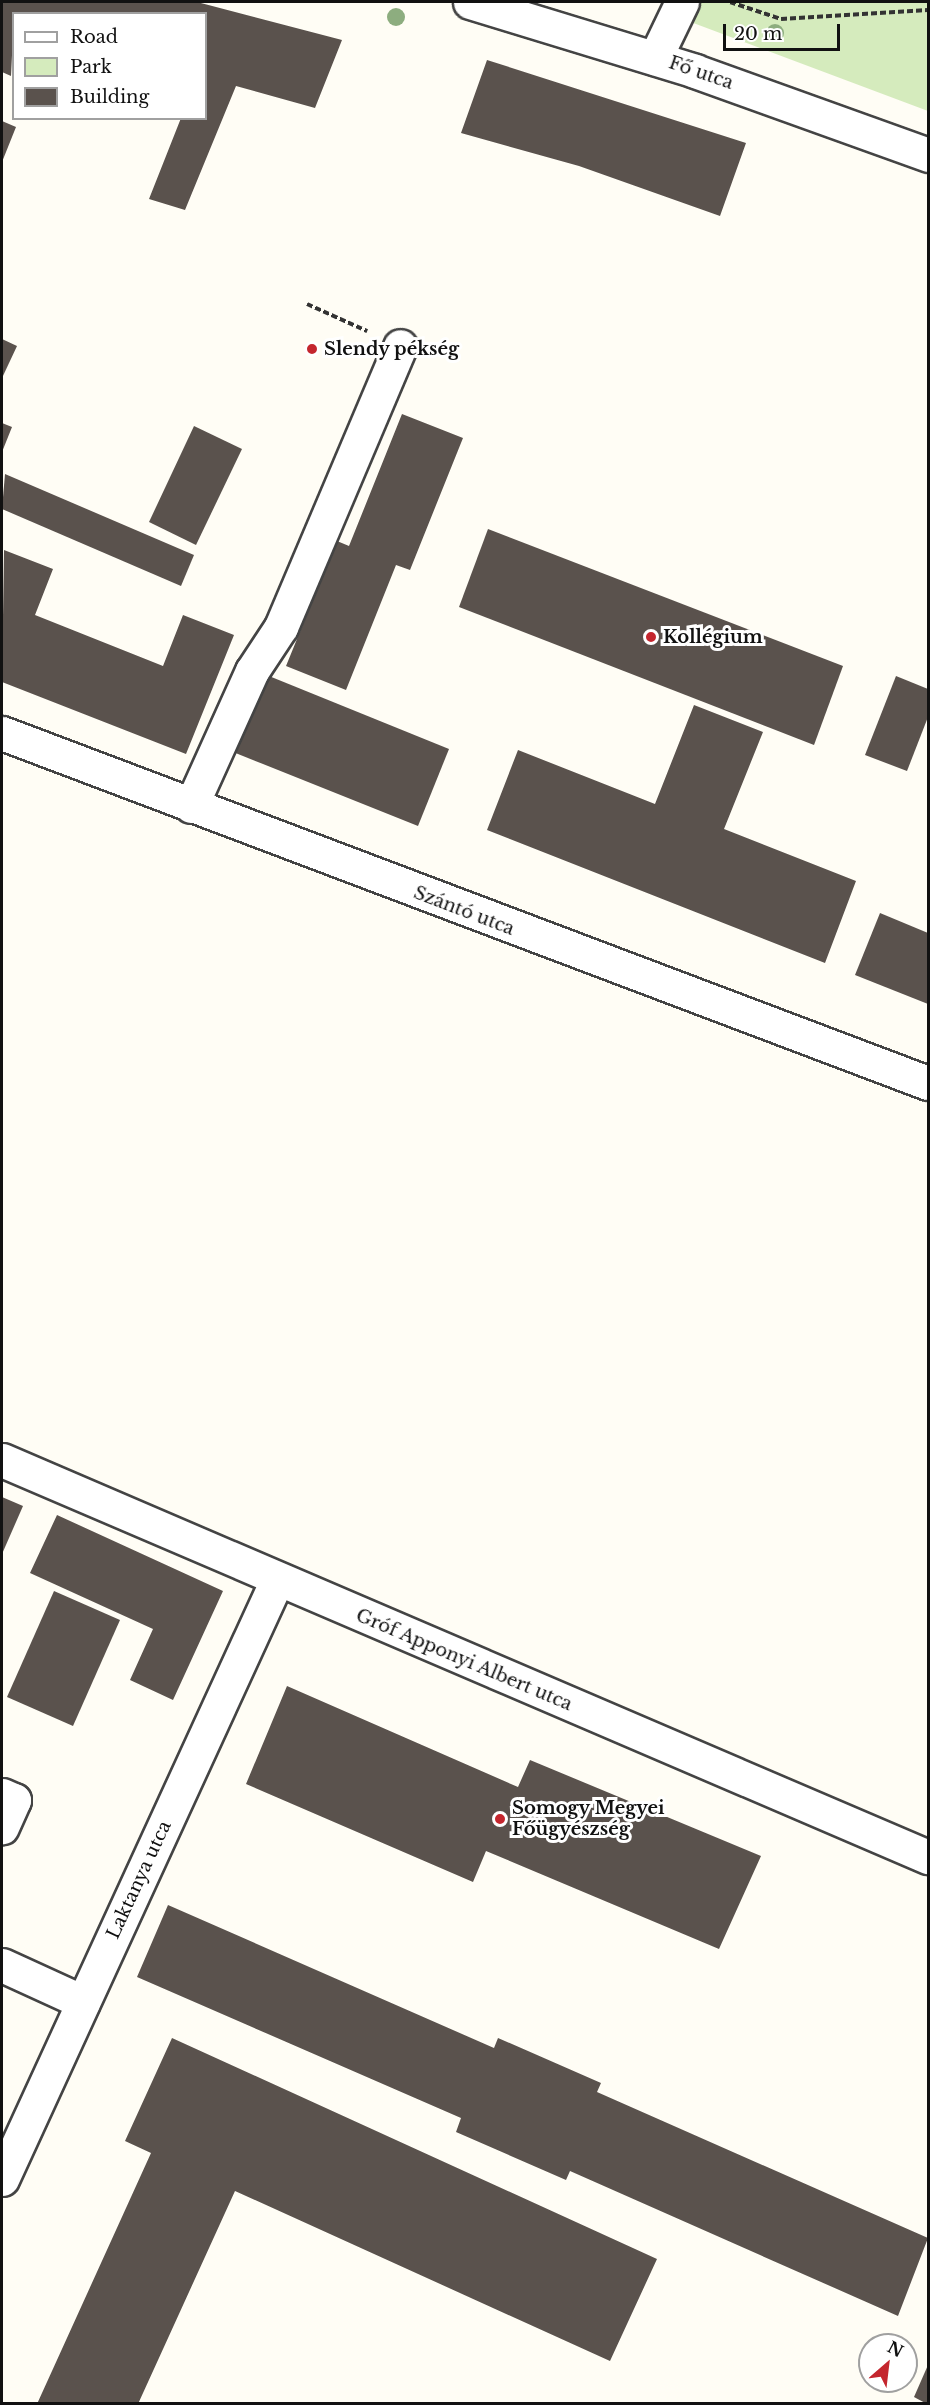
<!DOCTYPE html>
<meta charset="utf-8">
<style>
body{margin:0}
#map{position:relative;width:930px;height:2405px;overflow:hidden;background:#fffdf5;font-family:"Libre Baskerville",serif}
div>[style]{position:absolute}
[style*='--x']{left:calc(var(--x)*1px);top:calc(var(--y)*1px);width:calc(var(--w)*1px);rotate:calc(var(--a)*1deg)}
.green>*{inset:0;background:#d5ebbd}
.building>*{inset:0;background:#5a524d}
.path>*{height:4px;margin-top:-2px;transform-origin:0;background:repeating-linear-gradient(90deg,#333 0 6px,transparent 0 9px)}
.roads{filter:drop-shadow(2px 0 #444) drop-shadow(-2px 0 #444) drop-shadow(0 2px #444) drop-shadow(0 -2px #444)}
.minor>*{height:33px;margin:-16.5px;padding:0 16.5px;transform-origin:16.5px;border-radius:16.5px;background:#fff}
.trees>*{width:18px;height:18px;margin:-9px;border-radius:50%;background:#8dad7f}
.dots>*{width:16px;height:16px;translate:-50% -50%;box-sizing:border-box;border:3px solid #fff;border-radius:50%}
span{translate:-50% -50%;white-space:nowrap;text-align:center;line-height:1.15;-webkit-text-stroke:6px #fff;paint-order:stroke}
.street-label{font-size:18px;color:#111}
.poi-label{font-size:18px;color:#111;font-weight:700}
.left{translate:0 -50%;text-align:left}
.frame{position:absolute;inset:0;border:3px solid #111;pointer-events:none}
.legend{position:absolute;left:12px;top:12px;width:195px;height:108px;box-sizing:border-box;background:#fff;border:2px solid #a0a0a0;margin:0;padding:8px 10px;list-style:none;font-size:18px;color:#111}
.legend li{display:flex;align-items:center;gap:12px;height:30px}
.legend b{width:30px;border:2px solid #a0a0a0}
.north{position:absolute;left:858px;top:2333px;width:60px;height:60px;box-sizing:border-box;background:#fff;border:2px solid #a0a0a0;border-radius:50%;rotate:28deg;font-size:16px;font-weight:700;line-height:24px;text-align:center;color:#111}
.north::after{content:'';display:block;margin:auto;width:21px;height:27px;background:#c4262e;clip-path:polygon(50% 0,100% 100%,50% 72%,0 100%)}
.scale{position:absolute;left:723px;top:24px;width:117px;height:27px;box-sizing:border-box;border:3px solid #111;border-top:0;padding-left:8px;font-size:18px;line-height:21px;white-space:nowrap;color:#111;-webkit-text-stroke:4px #fff;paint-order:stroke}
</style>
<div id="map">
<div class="green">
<div style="clip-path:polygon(689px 2px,928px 2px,928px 111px,680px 18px)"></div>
</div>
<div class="building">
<div style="clip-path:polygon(2px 2px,197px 2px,342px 40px,315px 108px,236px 86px,185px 210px,149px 199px,181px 118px,206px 118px,206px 14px,14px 14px,11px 76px,2px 72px)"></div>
<div style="clip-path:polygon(487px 60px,746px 143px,720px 216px,579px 166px,461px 133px)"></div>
<div style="clip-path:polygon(2px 121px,16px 127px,2px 162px)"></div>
<div style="clip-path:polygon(2px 339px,17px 346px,2px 378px)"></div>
<div style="clip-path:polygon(402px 414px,463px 438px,410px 570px,396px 565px,346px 690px,286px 666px,337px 541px,349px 546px)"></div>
<div style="clip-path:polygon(2px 423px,12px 427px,2px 452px)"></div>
<div style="clip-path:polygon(194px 426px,242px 449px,196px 545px,149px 522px)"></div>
<div style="clip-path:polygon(5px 474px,194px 555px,181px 586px,2px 509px)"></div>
<div style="clip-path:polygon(488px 529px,843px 666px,814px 745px,459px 607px)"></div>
<div style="clip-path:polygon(4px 550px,53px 569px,35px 615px,163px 666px,183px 615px,234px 635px,186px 754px,2px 682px)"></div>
<div style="clip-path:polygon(264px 674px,449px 749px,418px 826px,233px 752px)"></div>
<div style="clip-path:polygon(896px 676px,928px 689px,928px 717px,907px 771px,865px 755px)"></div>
<div style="clip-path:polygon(694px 705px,763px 732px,724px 829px,856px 881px,825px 963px,487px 830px,518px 750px,655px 804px)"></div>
<div style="clip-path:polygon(880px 913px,928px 933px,928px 1004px,855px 975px)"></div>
<div style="clip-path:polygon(2px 1497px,23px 1506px,2px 1554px)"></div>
<div style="clip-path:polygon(57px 1515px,223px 1591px,173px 1700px,130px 1680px,153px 1629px,30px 1573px)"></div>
<div style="clip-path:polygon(54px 1591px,120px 1620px,73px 1726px,7px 1697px)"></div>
<div style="clip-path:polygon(287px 1686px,518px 1787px,530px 1760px,761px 1856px,719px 1949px,486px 1851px,473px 1882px,246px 1784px)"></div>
<div style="clip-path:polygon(168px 1905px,494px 2048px,498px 2038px,601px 2083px,597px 2092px,928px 2238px,898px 2316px,570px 2171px,566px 2180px,456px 2132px,461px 2118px,137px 1977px)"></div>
<div style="clip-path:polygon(172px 2038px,657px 2259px,610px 2361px,235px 2191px,138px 2404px,37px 2404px,151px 2153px,125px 2141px)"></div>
<div style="clip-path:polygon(928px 2365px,928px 2404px,927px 2404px,914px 2397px)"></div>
</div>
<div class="path">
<div style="--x:730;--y:2;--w:54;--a:18.4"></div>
<div style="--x:781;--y:19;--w:147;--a:-3.5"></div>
<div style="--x:307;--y:304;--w:66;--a:24.2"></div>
</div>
<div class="roads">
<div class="minor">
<div style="--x:470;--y:2;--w:235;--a:17"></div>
<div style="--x:695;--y:71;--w:248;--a:19.8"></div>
<div style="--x:655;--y:58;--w:62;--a:-64.3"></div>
<div style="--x:2;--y:733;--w:990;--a:20.71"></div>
<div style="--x:191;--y:806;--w:148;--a:-65.7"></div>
<div style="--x:252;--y:671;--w:53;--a:-56.6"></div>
<div style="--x:281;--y:627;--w:305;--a:-67"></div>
<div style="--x:2;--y:1460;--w:1008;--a:23.21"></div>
<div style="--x:2;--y:1795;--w:13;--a:23"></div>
<div style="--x:14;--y:1800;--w:30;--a:114"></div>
<div style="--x:2;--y:1965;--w:89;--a:24.6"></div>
<div style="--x:2;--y:2179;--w:659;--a:-65.34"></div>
</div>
</div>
<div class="trees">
<div style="left:396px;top:17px"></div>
<div style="left:775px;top:33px"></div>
</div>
<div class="dots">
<div style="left:312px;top:349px;background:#c4262e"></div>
<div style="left:651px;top:637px;background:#c4262e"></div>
<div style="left:500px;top:1819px;background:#c4262e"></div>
</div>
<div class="street-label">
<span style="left:701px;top:73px;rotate:19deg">Fő utca</span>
<span style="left:464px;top:911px;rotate:21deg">Szántó utca</span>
<span style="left:464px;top:1660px;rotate:23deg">Gróf Apponyi Albert utca</span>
<span style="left:139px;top:1880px;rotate:-65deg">Laktanya utca</span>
</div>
<div class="poi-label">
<span class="left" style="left:324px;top:349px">Slendy pékség</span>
<span class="left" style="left:663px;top:637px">Kollégium</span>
<span class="left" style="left:512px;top:1819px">Somogy Megyei<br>Főügyészség</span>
</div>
<div class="frame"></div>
<ul class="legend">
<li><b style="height:8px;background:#fff"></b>Road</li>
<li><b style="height:16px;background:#d5ebbd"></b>Park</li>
<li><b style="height:16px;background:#5a524d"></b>Building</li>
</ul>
<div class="north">N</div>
<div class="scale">20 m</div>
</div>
